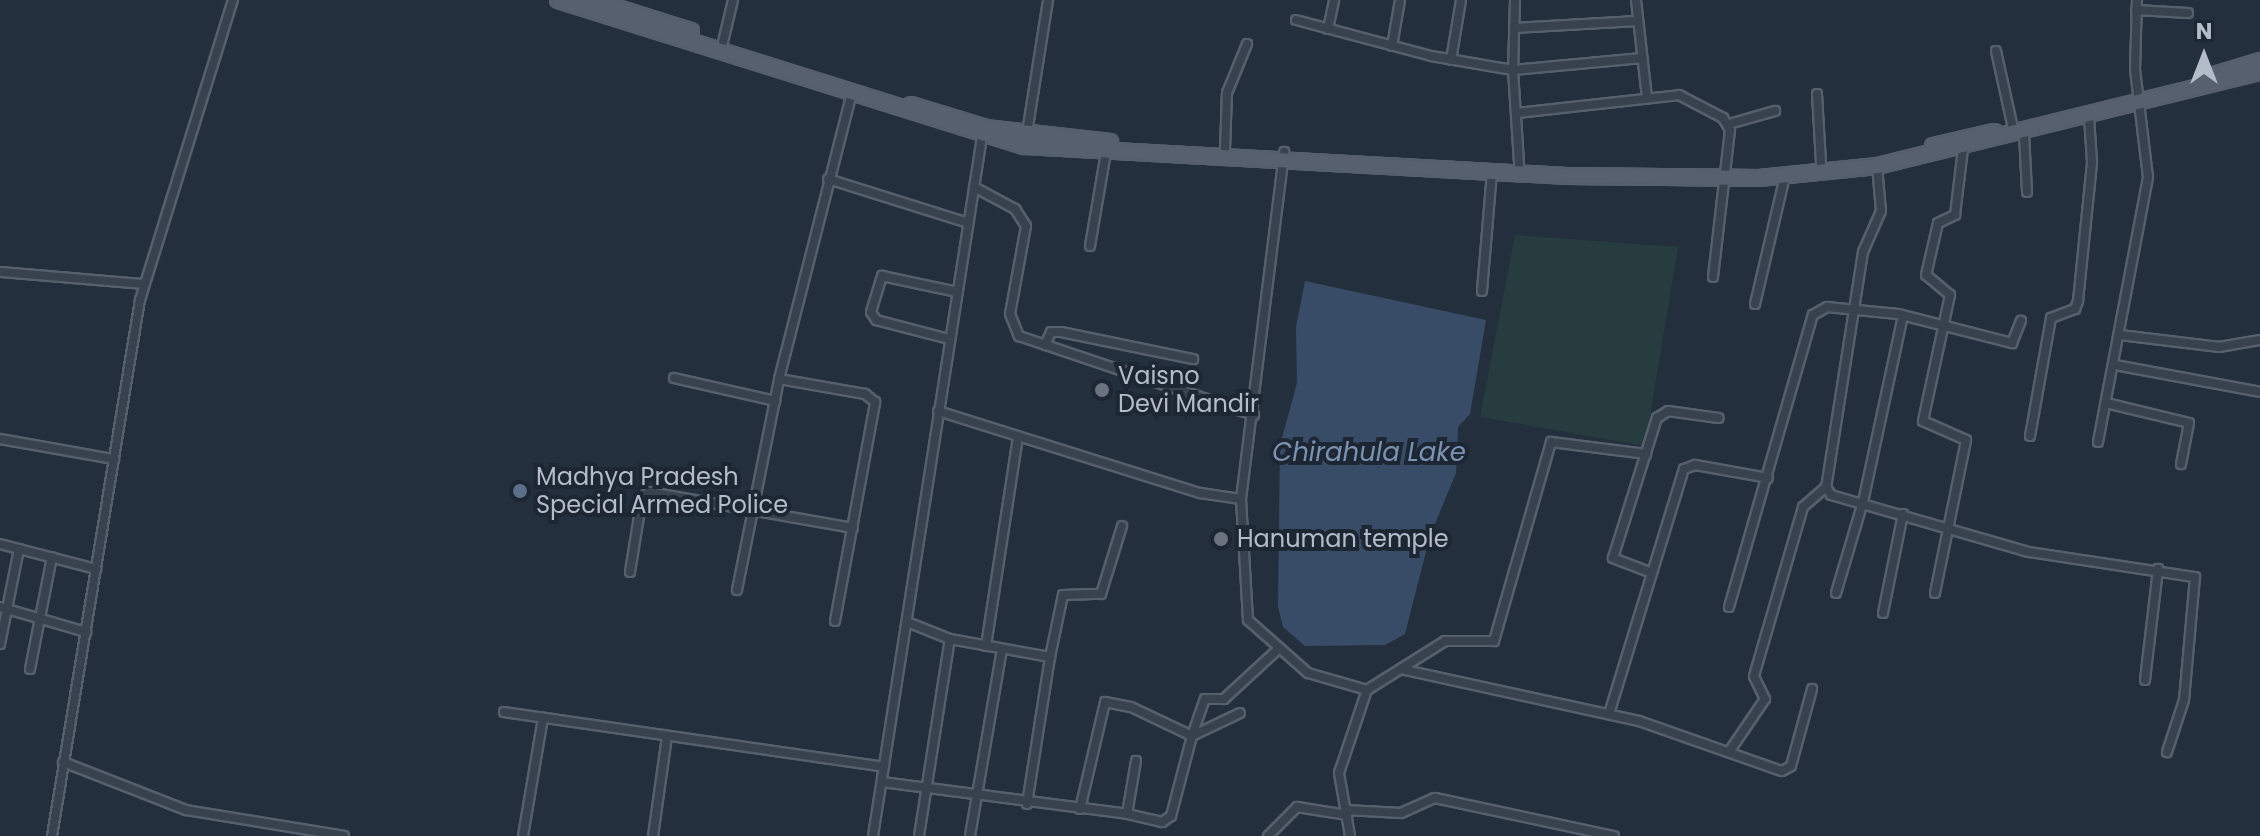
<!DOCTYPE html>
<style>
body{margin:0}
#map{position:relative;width:2260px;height:836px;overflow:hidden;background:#242f3e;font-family:Poppins,sans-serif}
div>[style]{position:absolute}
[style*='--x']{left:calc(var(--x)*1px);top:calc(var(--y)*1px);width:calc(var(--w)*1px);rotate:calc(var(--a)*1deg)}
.green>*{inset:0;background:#263c3f}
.water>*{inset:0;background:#394c67}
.roads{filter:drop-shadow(2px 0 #565f6c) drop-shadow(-2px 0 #565f6c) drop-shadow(0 2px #565f6c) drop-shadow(0 -2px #565f6c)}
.street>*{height:8px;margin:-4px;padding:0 4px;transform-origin:4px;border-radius:4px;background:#38414e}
.primary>*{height:14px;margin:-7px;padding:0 7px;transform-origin:7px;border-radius:7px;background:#56606e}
.dots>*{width:22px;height:22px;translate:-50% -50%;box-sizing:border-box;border:4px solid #1d2633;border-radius:50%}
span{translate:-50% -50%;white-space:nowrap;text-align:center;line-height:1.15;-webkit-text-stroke:8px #1d2633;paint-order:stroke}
.poi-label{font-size:24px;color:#b4bcc9}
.left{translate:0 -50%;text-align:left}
.water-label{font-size:26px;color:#7c92b1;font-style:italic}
.north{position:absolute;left:2164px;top:16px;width:80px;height:80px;-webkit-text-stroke:6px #1d2633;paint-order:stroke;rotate:0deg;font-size:22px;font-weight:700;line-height:32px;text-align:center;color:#b4bcc9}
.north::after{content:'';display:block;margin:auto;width:28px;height:36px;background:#b4bcc9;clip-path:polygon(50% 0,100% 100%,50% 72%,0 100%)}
</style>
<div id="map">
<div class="green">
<div style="clip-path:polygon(1515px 235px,1678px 247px,1645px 446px,1480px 417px)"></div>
</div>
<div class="water">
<div style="clip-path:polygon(1305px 281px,1486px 320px,1470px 414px,1458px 427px,1456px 473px,1430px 536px,1405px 634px,1385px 645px,1305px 646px,1283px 627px,1278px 607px,1280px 445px,1297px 383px,1296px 327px)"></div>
</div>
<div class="roads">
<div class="street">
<div style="--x:1515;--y:0;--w:70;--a:91.6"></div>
<div style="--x:1513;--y:70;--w:130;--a:-5.3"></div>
<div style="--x:1636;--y:0;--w:99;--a:83.6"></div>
<div style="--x:2136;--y:10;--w:52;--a:3.3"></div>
<div style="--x:1296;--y:20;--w:140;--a:14.9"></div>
<div style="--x:1431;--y:56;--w:83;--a:9.7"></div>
<div style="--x:1513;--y:70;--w:94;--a:86.3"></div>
<div style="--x:1514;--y:28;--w:123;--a:-3.3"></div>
<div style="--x:1328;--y:29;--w:30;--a:-78"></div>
<div style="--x:723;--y:42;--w:43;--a:-76.6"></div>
<div style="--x:1392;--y:46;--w:47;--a:-80.1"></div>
<div style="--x:1996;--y:51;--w:79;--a:77.6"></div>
<div style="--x:1451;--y:60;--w:61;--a:-80.5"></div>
<div style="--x:1817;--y:94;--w:70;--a:86.7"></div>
<div style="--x:1517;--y:113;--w:163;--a:-6.3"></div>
<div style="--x:1679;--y:95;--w:50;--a:27.6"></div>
<div style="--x:1723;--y:118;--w:14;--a:60"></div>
<div style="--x:1730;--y:130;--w:148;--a:96.6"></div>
<div style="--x:1729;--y:124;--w:48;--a:-15.8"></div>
<div style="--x:1027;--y:133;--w:135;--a:-81"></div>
<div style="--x:2024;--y:134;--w:58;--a:87"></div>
<div style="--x:1225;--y:149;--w:56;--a:-88"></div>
<div style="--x:1227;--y:93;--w:53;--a:-67.8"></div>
<div style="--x:1877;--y:166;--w:45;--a:84.9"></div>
<div style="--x:1881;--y:211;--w:45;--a:113.7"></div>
<div style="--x:1863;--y:252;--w:238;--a:98.9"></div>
<div style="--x:1826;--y:487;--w:9;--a:58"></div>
<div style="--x:1831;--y:495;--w:206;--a:16.1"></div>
<div style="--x:2029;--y:552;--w:168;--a:8.6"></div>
<div style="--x:2195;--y:577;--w:123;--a:95.1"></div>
<div style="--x:2184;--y:700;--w:55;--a:108.1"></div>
<div style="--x:828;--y:179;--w:147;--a:17.4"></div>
<div style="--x:974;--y:187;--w:47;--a:28.2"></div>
<div style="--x:1015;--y:209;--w:20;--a:57"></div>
<div style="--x:1026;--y:226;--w:89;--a:100.3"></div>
<div style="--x:1010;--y:314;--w:24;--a:68"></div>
<div style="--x:1019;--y:336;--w:248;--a:18.6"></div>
<div style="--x:1090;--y:246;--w:95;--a:-80.3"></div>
<div style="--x:0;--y:272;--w:144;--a:4.8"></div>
<div style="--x:1482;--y:291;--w:119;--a:-85.2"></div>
<div style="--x:1755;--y:304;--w:131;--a:-76.8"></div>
<div style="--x:2120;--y:335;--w:100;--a:6.9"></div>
<div style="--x:2219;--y:347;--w:42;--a:-9.7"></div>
<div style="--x:949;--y:339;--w:75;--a:-165.4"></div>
<div style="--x:876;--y:320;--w:9;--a:-122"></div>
<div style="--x:871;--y:312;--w:38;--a:-73"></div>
<div style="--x:882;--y:276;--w:77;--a:12"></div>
<div style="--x:1045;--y:345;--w:14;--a:-65"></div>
<div style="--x:1051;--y:332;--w:10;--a:0"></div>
<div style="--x:1061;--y:332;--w:135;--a:11.6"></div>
<div style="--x:2115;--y:365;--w:147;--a:10.5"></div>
<div style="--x:674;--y:378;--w:104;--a:12.8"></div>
<div style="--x:2106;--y:403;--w:85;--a:13.5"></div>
<div style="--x:2189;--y:423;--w:42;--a:101"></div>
<div style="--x:938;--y:411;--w:275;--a:17.4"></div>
<div style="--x:1200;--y:493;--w:41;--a:8.3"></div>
<div style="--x:1241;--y:499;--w:350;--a:-82.9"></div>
<div style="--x:2030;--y:436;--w:120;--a:-79.9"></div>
<div style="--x:2051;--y:318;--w:26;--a:-21"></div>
<div style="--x:2075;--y:309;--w:9;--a:-69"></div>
<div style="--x:2078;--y:301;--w:140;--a:-84.2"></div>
<div style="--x:2092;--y:162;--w:45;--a:-93.8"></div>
<div style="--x:0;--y:439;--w:116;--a:10"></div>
<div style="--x:2098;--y:442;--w:270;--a:-79.3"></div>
<div style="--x:2148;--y:177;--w:108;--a:-96.9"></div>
<div style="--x:2135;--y:70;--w:70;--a:-88.4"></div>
<div style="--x:1241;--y:499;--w:121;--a:86.7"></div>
<div style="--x:1248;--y:620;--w:80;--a:41.5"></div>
<div style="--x:1308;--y:673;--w:61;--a:16.1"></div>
<div style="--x:0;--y:544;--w:20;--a:15"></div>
<div style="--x:19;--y:549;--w:97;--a:101.3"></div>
<div style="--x:19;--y:549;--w:80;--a:14.6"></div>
<div style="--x:630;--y:572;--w:75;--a:-80.8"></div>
<div style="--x:642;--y:498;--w:9;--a:-41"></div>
<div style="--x:649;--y:492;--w:207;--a:10"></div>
<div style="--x:1652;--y:573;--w:42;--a:-159"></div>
<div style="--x:1613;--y:558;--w:147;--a:-72.6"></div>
<div style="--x:1657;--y:418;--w:13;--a:-32"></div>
<div style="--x:1668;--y:411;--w:51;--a:7.8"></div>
<div style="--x:737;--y:590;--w:215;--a:-78.7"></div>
<div style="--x:1836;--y:593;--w:95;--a:-73.5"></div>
<div style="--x:1863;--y:502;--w:190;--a:-77.9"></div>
<div style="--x:1935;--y:593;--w:156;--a:-78.5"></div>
<div style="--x:1966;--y:440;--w:47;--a:-156.2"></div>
<div style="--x:1923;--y:421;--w:129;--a:-77.9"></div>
<div style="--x:1950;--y:295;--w:31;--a:-140"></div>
<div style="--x:1926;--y:275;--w:53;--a:-77"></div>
<div style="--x:1938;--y:223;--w:19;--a:-25"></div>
<div style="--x:1955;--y:215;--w:66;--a:-83.1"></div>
<div style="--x:0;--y:607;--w:90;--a:16.2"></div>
<div style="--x:1729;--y:607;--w:304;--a:-74"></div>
<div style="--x:1813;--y:315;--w:16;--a:-30"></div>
<div style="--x:1827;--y:307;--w:71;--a:5.6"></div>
<div style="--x:1898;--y:314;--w:118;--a:14.3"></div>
<div style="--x:2012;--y:343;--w:24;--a:-68"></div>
<div style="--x:1883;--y:613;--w:101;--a:-78.6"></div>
<div style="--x:835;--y:621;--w:223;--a:-79.6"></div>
<div style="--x:875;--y:402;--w:13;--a:-141"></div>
<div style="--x:865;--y:394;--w:87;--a:-170.1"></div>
<div style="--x:779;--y:379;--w:292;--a:-75.7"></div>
<div style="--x:907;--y:622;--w:46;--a:21.6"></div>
<div style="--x:950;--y:639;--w:102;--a:10.2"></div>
<div style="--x:1050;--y:657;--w:63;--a:-78.2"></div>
<div style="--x:1063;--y:595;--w:38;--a:-2"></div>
<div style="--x:1101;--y:594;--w:71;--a:-72.8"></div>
<div style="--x:986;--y:646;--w:211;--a:-81.3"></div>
<div style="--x:30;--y:669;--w:114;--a:-78.9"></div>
<div style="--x:1405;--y:670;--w:239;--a:12.3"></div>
<div style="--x:1639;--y:721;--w:151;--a:19.3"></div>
<div style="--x:1782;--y:771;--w:10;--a:-29"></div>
<div style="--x:1791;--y:766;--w:80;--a:-74.7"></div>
<div style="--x:2145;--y:680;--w:112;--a:-83.3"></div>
<div style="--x:504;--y:712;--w:384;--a:8.2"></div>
<div style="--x:1609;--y:714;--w:256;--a:-73"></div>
<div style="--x:1684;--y:469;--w:12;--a:-20"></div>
<div style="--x:1695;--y:465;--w:74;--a:10.1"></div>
<div style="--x:1192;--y:736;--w:39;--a:-71"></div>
<div style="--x:1205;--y:699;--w:19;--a:0"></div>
<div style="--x:1224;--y:699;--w:71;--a:-42.7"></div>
<div style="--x:1192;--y:736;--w:53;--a:-25.6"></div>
<div style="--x:1729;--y:752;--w:64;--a:-55.8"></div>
<div style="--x:1765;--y:699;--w:25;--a:-116"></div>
<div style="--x:1754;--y:676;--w:176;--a:-73.8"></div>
<div style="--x:1803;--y:507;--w:30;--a:-41"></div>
<div style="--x:63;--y:762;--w:132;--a:21.3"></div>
<div style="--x:186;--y:810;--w:160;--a:9.3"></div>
<div style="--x:882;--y:782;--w:247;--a:7.4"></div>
<div style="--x:1127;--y:814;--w:54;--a:-80.4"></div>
<div style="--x:1027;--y:804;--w:149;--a:-81.1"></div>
<div style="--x:1080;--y:809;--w:110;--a:-76.8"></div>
<div style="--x:1105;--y:702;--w:26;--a:11"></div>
<div style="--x:1131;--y:707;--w:68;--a:25.4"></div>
<div style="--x:1192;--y:736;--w:83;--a:104.7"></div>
<div style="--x:1171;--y:816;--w:11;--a:146"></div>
<div style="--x:1162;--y:822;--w:36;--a:-167"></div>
<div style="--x:1346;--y:810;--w:55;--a:3.1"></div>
<div style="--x:1401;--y:813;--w:37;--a:-24"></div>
<div style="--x:1435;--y:798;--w:183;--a:12"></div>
<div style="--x:52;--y:836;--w:543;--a:-80.68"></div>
<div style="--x:140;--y:300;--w:314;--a:-72.8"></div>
<div style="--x:523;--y:836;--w:120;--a:-80.4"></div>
<div style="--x:653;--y:836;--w:101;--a:-82"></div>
<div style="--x:873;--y:836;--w:707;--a:-81.14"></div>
<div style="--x:919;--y:836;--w:199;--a:-81.1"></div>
<div style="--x:970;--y:836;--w:190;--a:-80.3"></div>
<div style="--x:1268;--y:836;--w:41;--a:-45"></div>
<div style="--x:1297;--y:807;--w:51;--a:9.1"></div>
<div style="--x:1350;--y:836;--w:64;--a:-99.9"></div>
<div style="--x:1339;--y:773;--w:88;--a:-71.4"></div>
<div style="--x:1367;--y:690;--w:92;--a:-32.1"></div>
<div style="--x:1445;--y:641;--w:49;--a:0"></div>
<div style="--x:1494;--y:641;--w:207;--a:-74"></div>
<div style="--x:1551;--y:442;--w:96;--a:7.2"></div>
</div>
<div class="primary">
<div style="--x:558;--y:0;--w:489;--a:17.4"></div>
<div style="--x:1025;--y:146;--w:543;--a:3.17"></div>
<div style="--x:1567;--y:176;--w:192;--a:0.6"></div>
<div style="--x:1759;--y:178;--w:119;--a:-5.8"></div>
<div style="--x:1877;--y:166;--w:394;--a:-13.8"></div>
<div style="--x:592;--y:0;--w:104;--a:17.4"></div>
<div style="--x:2204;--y:78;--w:59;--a:-16.9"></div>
<div style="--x:911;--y:105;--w:78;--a:17"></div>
<div style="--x:986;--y:128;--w:125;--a:6.4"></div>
<div style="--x:1933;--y:146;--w:63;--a:-12.9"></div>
</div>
</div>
<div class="dots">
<div style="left:1102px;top:390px;background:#6b7280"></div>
<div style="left:520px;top:491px;background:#5c6f8a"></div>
<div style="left:1221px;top:539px;background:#6b7280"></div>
</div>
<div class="poi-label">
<span class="left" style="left:1118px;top:390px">Vaisno<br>Devi Mandir</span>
<span class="left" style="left:536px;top:491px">Madhya Pradesh<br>Special Armed Police</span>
<span class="left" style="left:1237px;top:539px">Hanuman temple</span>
</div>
<div class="water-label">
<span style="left:1369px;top:453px">Chirahula Lake</span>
</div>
<div class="north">N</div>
</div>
